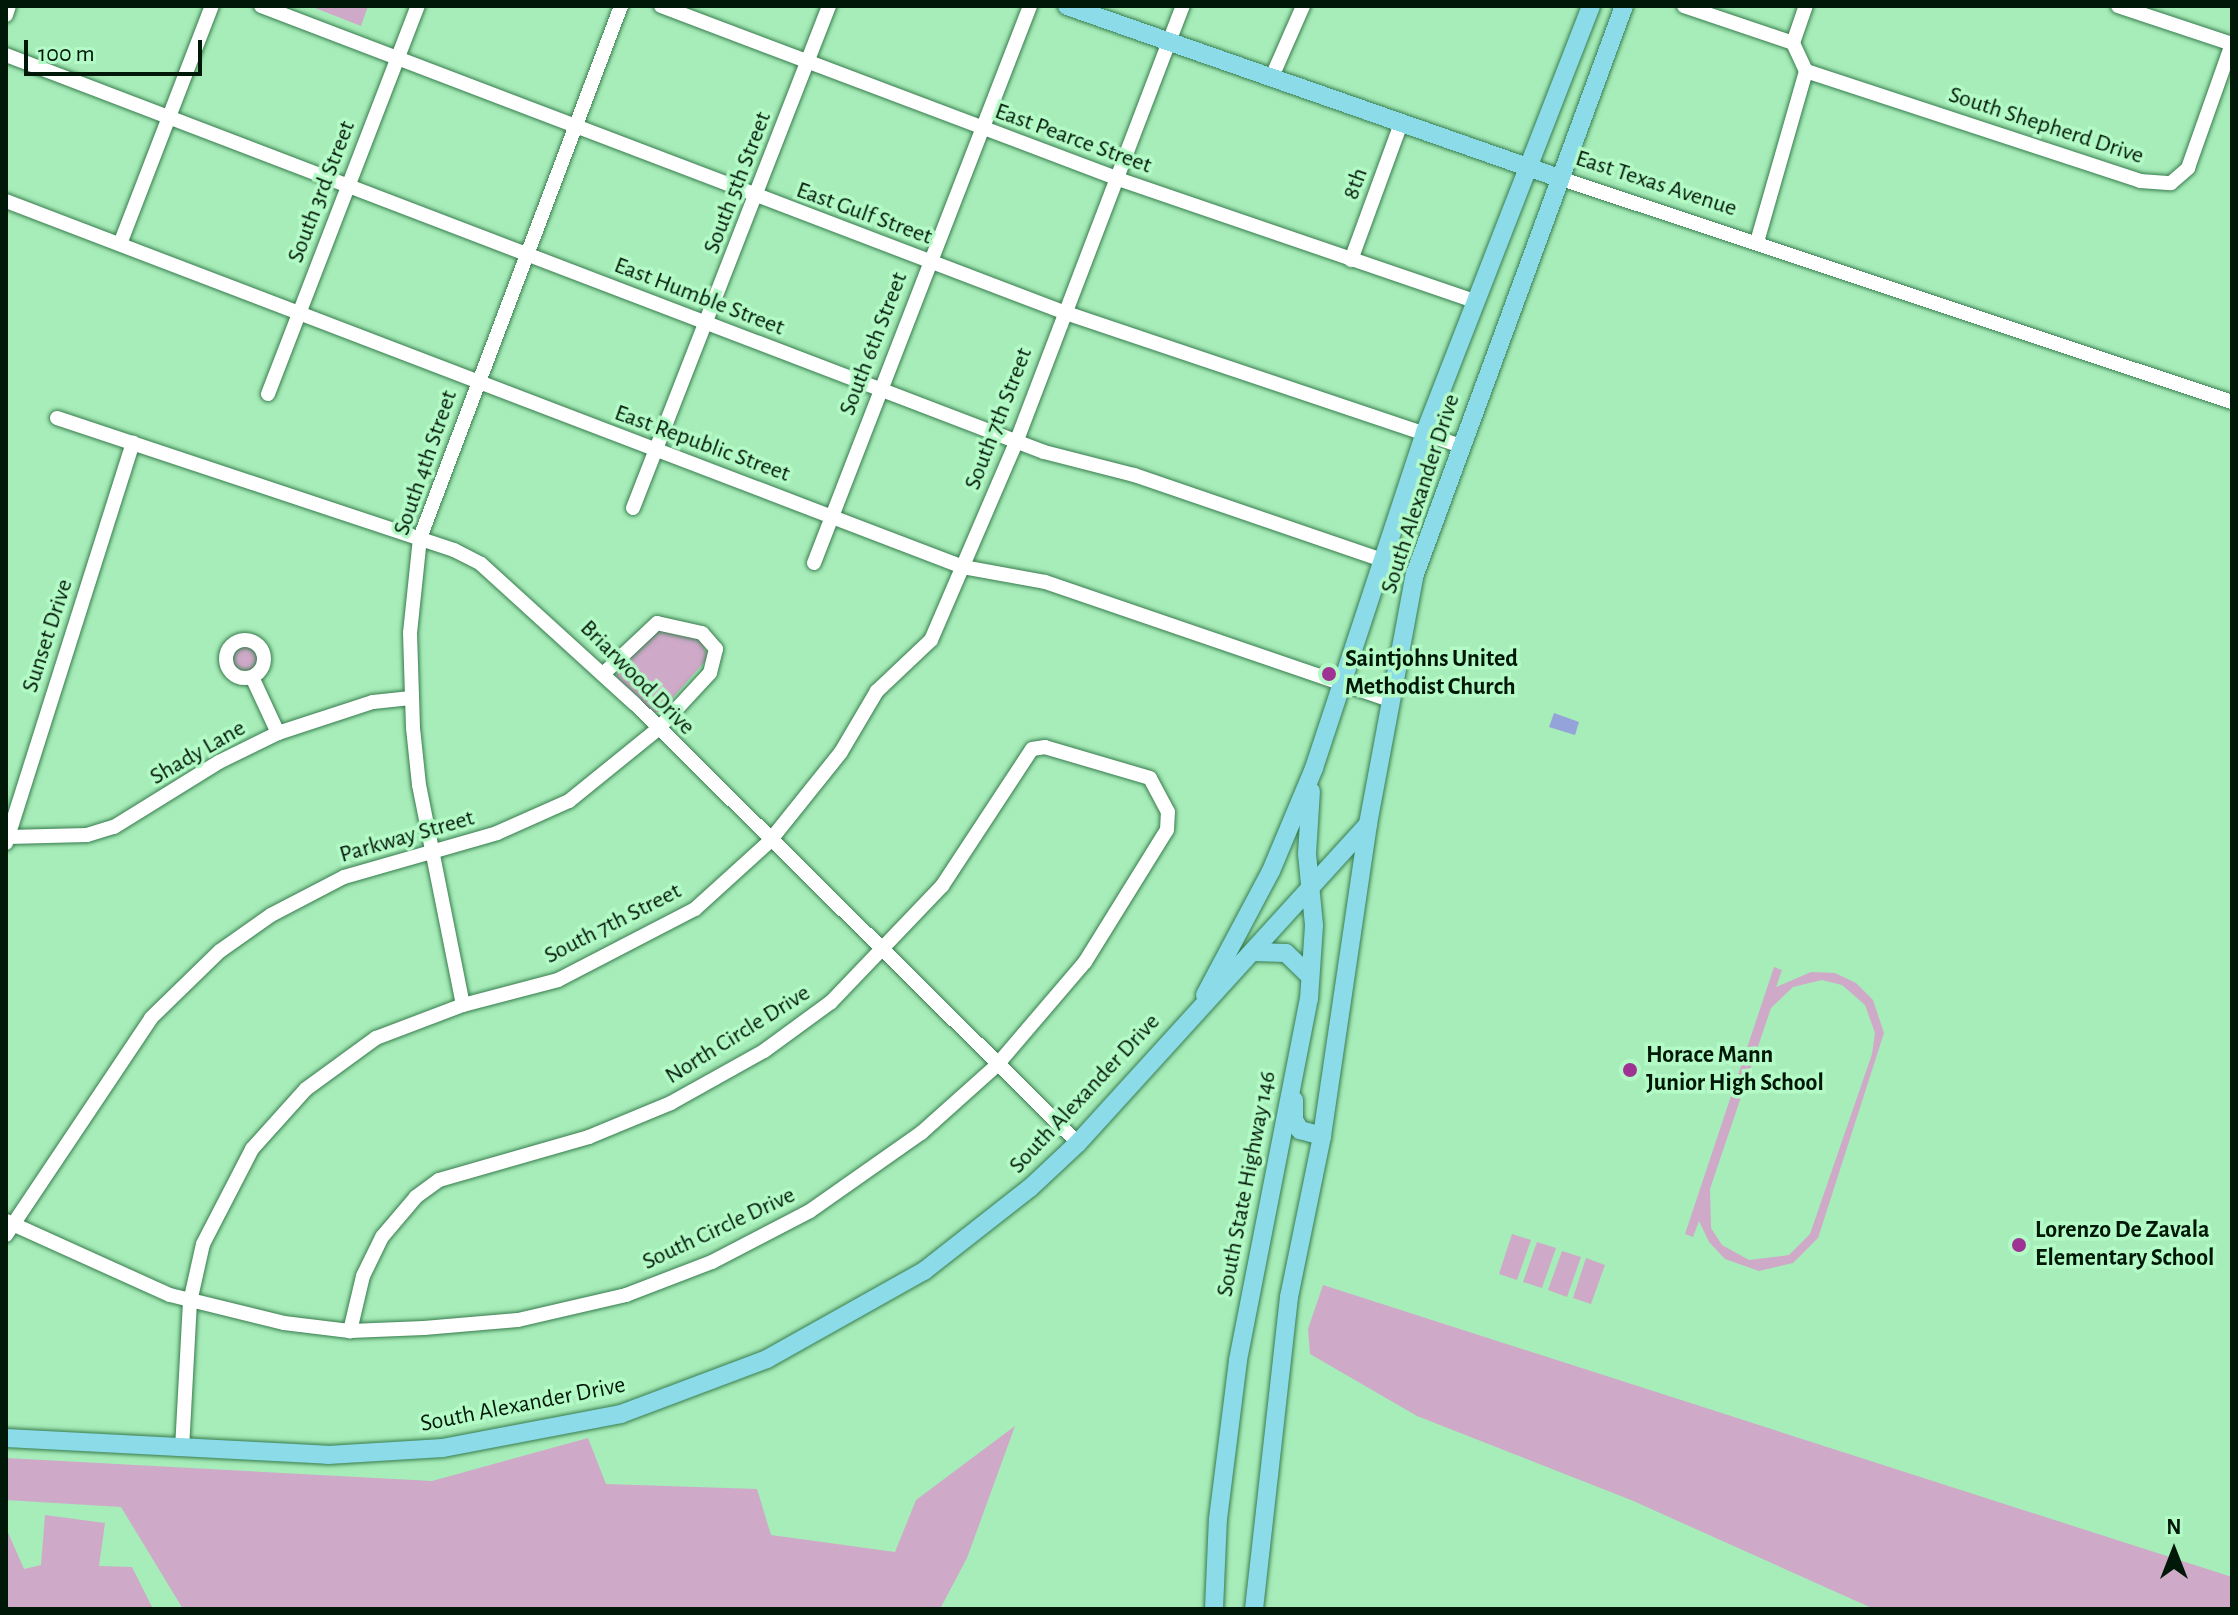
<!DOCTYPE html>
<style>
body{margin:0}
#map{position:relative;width:2238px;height:1615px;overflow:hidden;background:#a7edb9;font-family:"Alegreya Sans",sans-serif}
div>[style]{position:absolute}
.green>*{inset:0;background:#cfa9c8}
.round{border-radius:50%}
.water>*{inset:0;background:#94a3d9}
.roads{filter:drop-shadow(0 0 2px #387c4e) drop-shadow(0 0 2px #387c4e)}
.minor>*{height:14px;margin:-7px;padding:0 7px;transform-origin:7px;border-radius:7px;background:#fff}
.minor>.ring{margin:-7px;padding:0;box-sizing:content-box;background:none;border:14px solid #fff;border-radius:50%}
.major>*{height:18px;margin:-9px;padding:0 9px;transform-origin:9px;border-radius:9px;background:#8bdbe9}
.dots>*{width:22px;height:22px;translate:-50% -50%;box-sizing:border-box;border:4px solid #b3fac6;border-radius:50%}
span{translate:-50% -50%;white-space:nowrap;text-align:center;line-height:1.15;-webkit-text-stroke:7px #b3fac6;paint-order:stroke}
.street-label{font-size:24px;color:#001807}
.poi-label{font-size:24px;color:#001807;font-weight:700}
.left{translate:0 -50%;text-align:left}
.frame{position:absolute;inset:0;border:8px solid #001807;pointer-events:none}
.north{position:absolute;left:2134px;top:1511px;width:80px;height:80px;-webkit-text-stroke:6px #b3fac6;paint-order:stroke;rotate:0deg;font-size:22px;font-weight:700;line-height:32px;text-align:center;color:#001807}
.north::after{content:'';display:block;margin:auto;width:28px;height:36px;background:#001807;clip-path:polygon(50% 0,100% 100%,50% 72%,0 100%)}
.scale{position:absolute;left:24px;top:40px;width:178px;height:36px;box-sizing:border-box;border:4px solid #001807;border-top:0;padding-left:10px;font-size:24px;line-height:28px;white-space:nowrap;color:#001807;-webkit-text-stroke:6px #b3fac6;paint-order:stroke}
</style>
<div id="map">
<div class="green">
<i style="clip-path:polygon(310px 6px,368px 6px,361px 26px)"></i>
<i style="clip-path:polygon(667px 629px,701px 640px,708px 658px,660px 712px,651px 712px,617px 678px,617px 670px,657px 631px)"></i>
<i class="round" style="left:231px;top:645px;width:26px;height:26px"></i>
<i style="clip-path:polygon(evenodd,1774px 967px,1782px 970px,1776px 987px,1811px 972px,1835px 973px,1856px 983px,1873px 1000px,1884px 1033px,1818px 1238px,1793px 1263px,1759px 1271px,1725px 1259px,1709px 1242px,1699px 1221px,1693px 1237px,1685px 1234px,1774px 967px,1822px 980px,1842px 985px,1865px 1005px,1875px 1033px,1872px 1054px,1810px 1234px,1789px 1255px,1749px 1260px,1722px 1245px,1711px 1228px,1710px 1189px,1771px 1008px,1793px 987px,1822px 980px)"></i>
<i style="clip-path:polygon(1512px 1234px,1531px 1240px,1517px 1280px,1499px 1274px)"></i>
<i style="clip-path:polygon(1537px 1242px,1556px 1248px,1542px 1288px,1523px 1282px)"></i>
<i style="clip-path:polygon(1562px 1251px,1581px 1257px,1567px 1297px,1548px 1290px)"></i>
<i style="clip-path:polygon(1586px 1258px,1605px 1265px,1591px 1304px,1573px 1298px)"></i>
<i style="clip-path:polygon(1323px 1285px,2232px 1577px,2232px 1609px,1874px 1609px,1631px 1500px,1417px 1416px,1310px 1354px,1308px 1329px)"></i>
<i style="clip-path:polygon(1015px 1426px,967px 1558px,940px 1609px,183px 1609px,121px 1507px,6px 1500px,6px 1458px,432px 1481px,588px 1438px,606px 1484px,757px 1489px,771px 1535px,895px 1552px,916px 1500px)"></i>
<i style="clip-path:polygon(45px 1515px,105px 1523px,99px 1566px,132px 1567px,153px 1609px,6px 1609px,6px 1528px,24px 1569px,41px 1565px)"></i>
</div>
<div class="water">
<i style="clip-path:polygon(1554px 713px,1579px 722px,1575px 735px,1549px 727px)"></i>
</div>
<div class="roads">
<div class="minor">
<i style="left:261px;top:6px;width:858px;rotate:20.88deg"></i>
<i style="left:1063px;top:312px;width:418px;rotate:18.6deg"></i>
<i style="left:661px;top:6px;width:489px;rotate:20.7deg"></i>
<i style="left:1118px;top:179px;width:377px;rotate:18.9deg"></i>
<i style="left:1684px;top:6px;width:115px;rotate:18.7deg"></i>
<i style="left:2118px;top:6px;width:120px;rotate:18.4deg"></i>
<i style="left:6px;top:15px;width:9px;rotate:-72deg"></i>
<i style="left:6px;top:55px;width:1111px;rotate:20.93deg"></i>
<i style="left:1044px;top:452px;width:93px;rotate:14.3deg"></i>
<i style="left:1134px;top:475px;width:262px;rotate:18.9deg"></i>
<i style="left:1806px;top:71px;width:352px;rotate:18.2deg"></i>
<i style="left:2140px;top:181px;width:31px;rotate:4deg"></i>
<i style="left:2171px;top:183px;width:23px;rotate:-41deg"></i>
<i style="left:2188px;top:168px;width:132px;rotate:-70.5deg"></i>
<i style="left:1271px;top:79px;width:80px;rotate:-66.3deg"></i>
<i style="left:1559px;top:178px;width:709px;rotate:18.41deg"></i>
<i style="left:6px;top:201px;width:1025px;rotate:20.93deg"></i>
<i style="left:963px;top:567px;width:83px;rotate:10.4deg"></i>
<i style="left:1045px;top:582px;width:367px;rotate:18.9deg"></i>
<i style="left:1757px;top:242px;width:178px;rotate:-74deg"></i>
<i style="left:1806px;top:71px;width:31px;rotate:-115deg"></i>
<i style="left:1793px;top:43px;width:39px;rotate:-71deg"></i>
<i style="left:120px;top:244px;width:255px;rotate:-68.9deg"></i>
<i style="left:1351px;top:260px;width:146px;rotate:-69.9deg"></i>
<i style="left:268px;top:394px;width:416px;rotate:-68.9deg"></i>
<i style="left:57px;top:418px;width:418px;rotate:18.4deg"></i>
<i style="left:454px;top:550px;width:30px;rotate:27deg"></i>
<i style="left:481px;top:564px;width:207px;rotate:42.3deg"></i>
<i style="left:634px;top:703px;width:625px;rotate:44.74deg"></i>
<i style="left:633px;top:508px;width:539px;rotate:-68.67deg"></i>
<i style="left:814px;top:563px;width:597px;rotate:-68.8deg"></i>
<i class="ring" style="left:226px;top:640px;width:24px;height:24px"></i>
<i style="left:252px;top:677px;width:62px;rotate:65.1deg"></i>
<i style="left:8px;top:837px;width:79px;rotate:-1.5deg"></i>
<i style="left:87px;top:835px;width:28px;rotate:-17deg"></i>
<i style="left:114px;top:827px;width:123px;rotate:-31.8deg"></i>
<i style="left:219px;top:762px;width:66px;rotate:-26.2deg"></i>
<i style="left:278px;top:733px;width:100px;rotate:-18.1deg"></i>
<i style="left:373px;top:702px;width:38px;rotate:-6deg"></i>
<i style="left:6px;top:843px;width:420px;rotate:-72.4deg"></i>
<i style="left:463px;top:1005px;width:224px;rotate:-101.3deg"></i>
<i style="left:419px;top:785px;width:57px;rotate:-96deg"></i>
<i style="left:413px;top:728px;width:95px;rotate:-91.8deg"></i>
<i style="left:410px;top:633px;width:96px;rotate:-84deg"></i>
<i style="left:420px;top:538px;width:569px;rotate:-69.3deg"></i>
<i style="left:6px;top:1221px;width:180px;rotate:24.3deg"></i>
<i style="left:170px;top:1295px;width:117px;rotate:13.8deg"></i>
<i style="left:284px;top:1323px;width:66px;rotate:6.9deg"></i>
<i style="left:350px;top:1331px;width:74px;rotate:-2.3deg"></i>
<i style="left:424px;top:1328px;width:94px;rotate:-4.9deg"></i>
<i style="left:518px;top:1320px;width:111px;rotate:-13deg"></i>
<i style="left:626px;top:1295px;width:92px;rotate:-21deg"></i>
<i style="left:712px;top:1262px;width:110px;rotate:-27.5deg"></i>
<i style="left:810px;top:1211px;width:136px;rotate:-35.1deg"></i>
<i style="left:921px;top:1133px;width:102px;rotate:-41.8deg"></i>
<i style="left:997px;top:1065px;width:135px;rotate:-49.5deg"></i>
<i style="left:1085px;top:962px;width:155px;rotate:-58.2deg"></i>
<i style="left:1167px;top:830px;width:18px;rotate:-87deg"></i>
<i style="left:1168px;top:812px;width:38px;rotate:-118deg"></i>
<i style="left:1150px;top:778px;width:109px;rotate:-163.6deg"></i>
<i style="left:1045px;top:747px;width:13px;rotate:171deg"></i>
<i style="left:1032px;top:749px;width:164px;rotate:123.3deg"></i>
<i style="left:942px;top:886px;width:161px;rotate:133.7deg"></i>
<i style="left:831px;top:1002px;width:83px;rotate:143.8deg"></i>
<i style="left:764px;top:1051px;width:107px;rotate:150.8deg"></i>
<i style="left:671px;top:1103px;width:89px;rotate:157.5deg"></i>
<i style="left:589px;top:1137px;width:156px;rotate:164deg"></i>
<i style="left:439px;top:1180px;width:29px;rotate:144deg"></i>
<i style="left:416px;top:1197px;width:52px;rotate:130.4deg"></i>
<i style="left:382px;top:1237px;width:43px;rotate:116deg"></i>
<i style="left:363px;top:1276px;width:57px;rotate:103.3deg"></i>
<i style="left:6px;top:1235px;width:261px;rotate:-56.2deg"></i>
<i style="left:151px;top:1018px;width:96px;rotate:-44.2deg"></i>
<i style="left:220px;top:951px;width:62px;rotate:-35.2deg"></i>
<i style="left:271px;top:915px;width:82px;rotate:-27.5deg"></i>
<i style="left:344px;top:877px;width:159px;rotate:-16deg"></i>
<i style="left:497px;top:833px;width:79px;rotate:-24deg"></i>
<i style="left:569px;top:801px;width:114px;rotate:-39deg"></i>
<i style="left:658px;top:729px;width:76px;rotate:-47.1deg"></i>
<i style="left:710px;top:673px;width:25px;rotate:-76deg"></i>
<i style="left:716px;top:649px;width:21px;rotate:-131deg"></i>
<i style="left:702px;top:633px;width:46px;rotate:-167.5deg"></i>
<i style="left:657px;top:623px;width:74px;rotate:136.6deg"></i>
<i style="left:182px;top:1449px;width:147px;rotate:-86.9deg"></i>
<i style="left:190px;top:1302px;width:59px;rotate:-77.4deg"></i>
<i style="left:203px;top:1244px;width:107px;rotate:-62.7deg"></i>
<i style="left:252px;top:1149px;width:81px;rotate:-48deg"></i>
<i style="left:306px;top:1089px;width:87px;rotate:-36.1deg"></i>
<i style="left:376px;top:1038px;width:93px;rotate:-20.8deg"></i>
<i style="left:463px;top:1005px;width:98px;rotate:-14.7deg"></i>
<i style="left:558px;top:980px;width:154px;rotate:-27.4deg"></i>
<i style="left:695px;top:909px;width:100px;rotate:-42.2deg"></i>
<i style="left:769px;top:842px;width:115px;rotate:-51.3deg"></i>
<i style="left:841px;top:752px;width:71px;rotate:-59.5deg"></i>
<i style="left:877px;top:691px;width:74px;rotate:-43.4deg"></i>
<i style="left:931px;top:640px;width:218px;rotate:-66.7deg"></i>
<i style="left:1017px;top:440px;width:465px;rotate:-69.1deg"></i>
</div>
<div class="major">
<i style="left:1067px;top:6px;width:521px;rotate:19.27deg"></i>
<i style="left:1254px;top:952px;width:32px;rotate:2deg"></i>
<i style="left:1286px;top:953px;width:33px;rotate:44deg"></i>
<i style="left:1205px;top:995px;width:140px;rotate:-62deg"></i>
<i style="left:1271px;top:871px;width:112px;rotate:-67.3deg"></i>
<i style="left:1314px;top:768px;width:354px;rotate:-71.7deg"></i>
<i style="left:1425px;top:432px;width:457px;rotate:-68.7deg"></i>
<i style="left:1294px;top:1100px;width:20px;rotate:90deg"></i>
<i style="left:1294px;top:1120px;width:12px;rotate:59deg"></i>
<i style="left:1300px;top:1130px;width:23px;rotate:15deg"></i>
<i style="left:6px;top:1438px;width:322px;rotate:3deg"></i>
<i style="left:328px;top:1455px;width:115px;rotate:-3.5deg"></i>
<i style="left:443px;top:1448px;width:181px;rotate:-10.8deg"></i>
<i style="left:621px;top:1414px;width:156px;rotate:-20.6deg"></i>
<i style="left:767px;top:1359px;width:180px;rotate:-29.3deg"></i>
<i style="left:924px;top:1271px;width:135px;rotate:-38.1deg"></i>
<i style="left:1030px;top:1188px;width:66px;rotate:-43.2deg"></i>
<i style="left:1078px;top:1143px;width:431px;rotate:-47.7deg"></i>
<i style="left:1214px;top:1609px;width:90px;rotate:-87.5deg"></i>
<i style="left:1218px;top:1519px;width:160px;rotate:-82.8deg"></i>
<i style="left:1238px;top:1360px;width:368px;rotate:-78.9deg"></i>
<i style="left:1309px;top:999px;width:74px;rotate:-86.1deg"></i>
<i style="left:1314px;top:925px;width:71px;rotate:-95.6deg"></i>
<i style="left:1307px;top:854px;width:63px;rotate:-86.4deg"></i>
<i style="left:1254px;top:1609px;width:314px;rotate:-83.6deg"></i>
<i style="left:1289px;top:1297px;width:164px;rotate:-78.4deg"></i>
<i style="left:1322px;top:1136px;width:315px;rotate:-81.6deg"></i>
<i style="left:1368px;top:824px;width:254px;rotate:-79.4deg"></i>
<i style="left:1415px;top:574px;width:605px;rotate:-69.8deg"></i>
</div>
</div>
<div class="dots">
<i style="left:1329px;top:674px;background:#9f3394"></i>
<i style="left:1630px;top:1070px;background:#9f3394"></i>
<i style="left:2019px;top:1245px;background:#9f3394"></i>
</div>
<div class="street-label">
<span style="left:2046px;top:126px;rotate:18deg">South Shepherd Drive</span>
<span style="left:1073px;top:139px;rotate:20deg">East Pearce Street</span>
<span style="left:738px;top:183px;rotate:-69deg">South 5th Street</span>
<span style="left:1356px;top:184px;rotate:-70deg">8th</span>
<span style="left:1656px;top:184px;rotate:18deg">East Texas Avenue</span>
<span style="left:322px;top:192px;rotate:-69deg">South 3rd Street</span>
<span style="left:864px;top:214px;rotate:20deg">East Gulf Street</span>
<span style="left:699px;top:297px;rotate:21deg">East Humble Street</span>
<span style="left:874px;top:344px;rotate:-69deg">South 6th Street</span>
<span style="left:999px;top:419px;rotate:-69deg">South 7th Street</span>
<span style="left:702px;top:444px;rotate:20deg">East Republic Street</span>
<span style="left:426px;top:463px;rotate:-71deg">South 4th Street</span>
<span style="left:1421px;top:494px;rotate:-72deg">South Alexander Drive</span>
<span style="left:48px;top:636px;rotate:-72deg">Sunset Drive</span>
<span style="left:637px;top:678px;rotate:45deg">Briarwood Drive</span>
<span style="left:198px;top:753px;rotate:-30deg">Shady Lane</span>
<span style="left:407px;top:837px;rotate:-16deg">Parkway Street</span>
<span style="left:613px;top:924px;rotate:-27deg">South 7th Street</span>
<span style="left:738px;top:1035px;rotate:-32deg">North Circle Drive</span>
<span style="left:1085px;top:1094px;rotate:-47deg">South Alexander Drive</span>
<span style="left:1247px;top:1184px;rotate:-79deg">South State Highway 146</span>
<span style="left:719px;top:1229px;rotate:-25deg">South Circle Drive</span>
<span style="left:523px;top:1405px;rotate:-11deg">South Alexander Drive</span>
</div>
<div class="poi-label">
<span class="left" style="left:1345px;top:674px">Saintjohns United<br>Methodist Church</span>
<span class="left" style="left:1646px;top:1070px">Horace Mann<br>Junior High School</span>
<span class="left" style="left:2035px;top:1245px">Lorenzo De Zavala<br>Elementary School</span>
</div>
<div class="frame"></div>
<div class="north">N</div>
<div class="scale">100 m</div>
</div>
